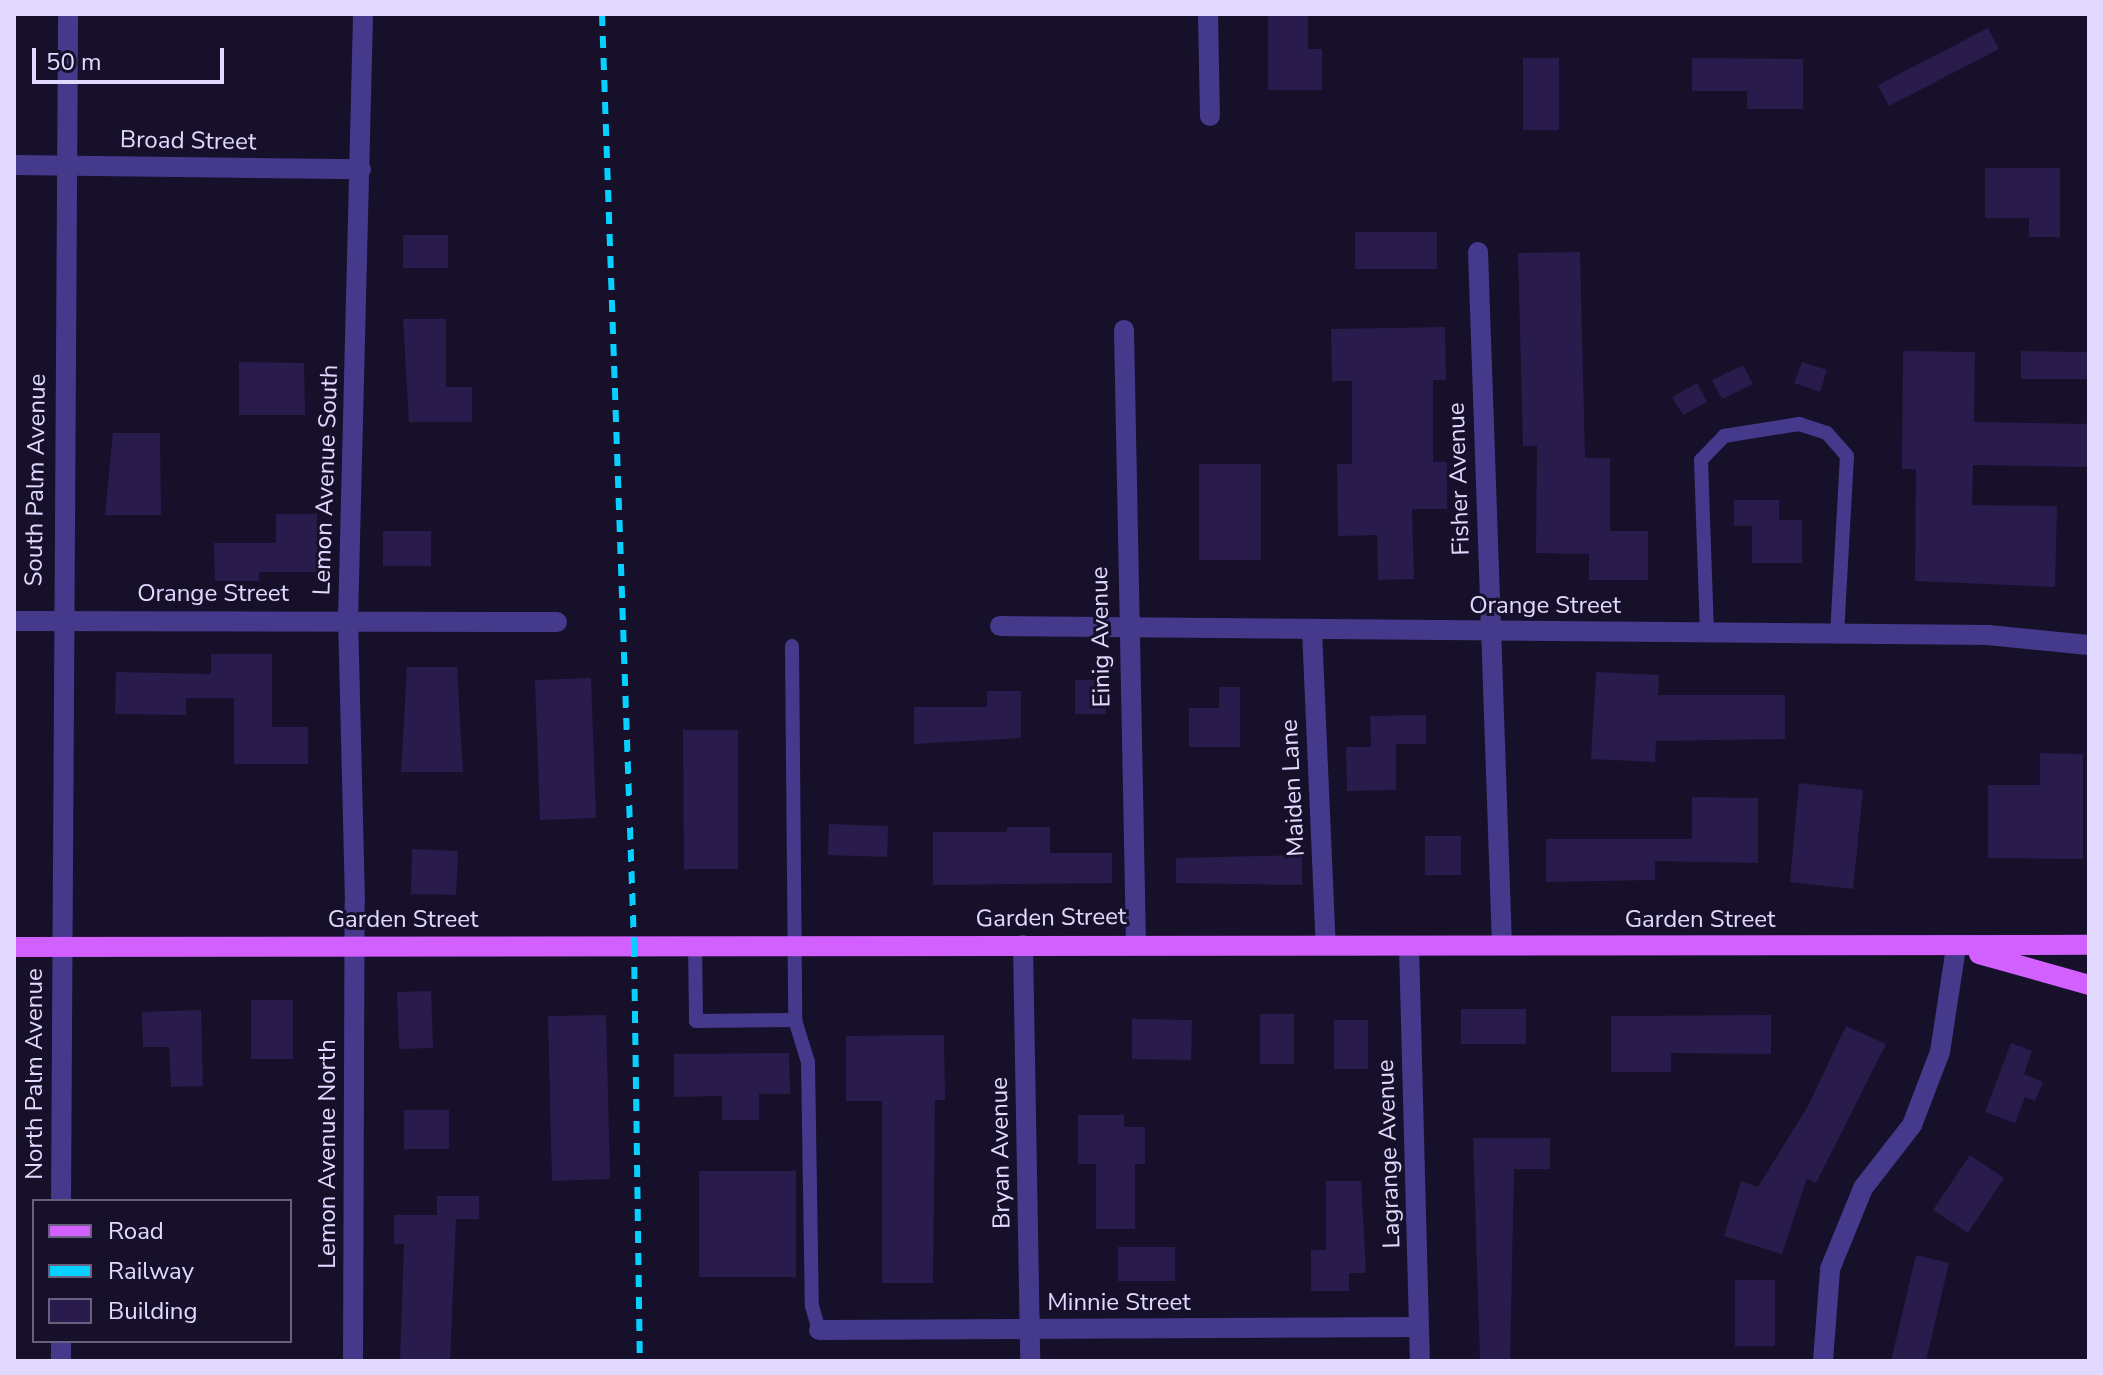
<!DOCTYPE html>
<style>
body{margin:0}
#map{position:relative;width:2103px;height:1375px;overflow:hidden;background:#17102a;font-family:"Nunito Sans",sans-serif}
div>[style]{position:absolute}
.building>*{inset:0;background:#291b4c}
.service>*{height:14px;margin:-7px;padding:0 7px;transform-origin:7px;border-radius:7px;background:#44398b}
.minor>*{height:20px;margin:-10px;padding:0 10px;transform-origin:10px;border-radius:10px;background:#44398b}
.primary>*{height:20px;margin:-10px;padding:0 10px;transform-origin:10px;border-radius:10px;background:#d260ff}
.rail>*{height:6px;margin-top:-3px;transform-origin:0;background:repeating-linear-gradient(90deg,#05d0ff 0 12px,transparent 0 22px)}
span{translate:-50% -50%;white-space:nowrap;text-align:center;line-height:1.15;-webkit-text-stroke:6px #17102a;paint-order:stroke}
.street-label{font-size:24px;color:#e1d9ff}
.frame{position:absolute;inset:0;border:16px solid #e1d9ff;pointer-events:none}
.legend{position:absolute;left:32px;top:1199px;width:260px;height:144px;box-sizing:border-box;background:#17102a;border:2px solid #68607f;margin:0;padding:10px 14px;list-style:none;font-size:24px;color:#e1d9ff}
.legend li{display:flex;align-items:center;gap:16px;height:40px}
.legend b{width:40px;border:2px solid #68607f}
.scale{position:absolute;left:32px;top:48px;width:192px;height:36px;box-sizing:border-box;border:4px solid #e1d9ff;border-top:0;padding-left:10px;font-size:24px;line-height:28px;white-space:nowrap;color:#e1d9ff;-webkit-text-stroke:6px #17102a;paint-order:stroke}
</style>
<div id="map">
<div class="building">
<i style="clip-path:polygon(1268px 14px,1308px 14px,1308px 49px,1322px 49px,1322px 90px,1268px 90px)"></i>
<i style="clip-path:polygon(1988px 28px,1999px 49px,1889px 106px,1878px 85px)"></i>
<i style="clip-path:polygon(1523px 58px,1559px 58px,1559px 130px,1523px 130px)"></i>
<i style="clip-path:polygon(1692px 58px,1803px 59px,1803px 109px,1747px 109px,1747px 91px,1692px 91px)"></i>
<i style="clip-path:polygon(1985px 168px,2060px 168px,2060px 237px,2029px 237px,2029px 218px,1985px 218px)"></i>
<i style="clip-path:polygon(1355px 232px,1437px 232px,1437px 269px,1355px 269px)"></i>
<i style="clip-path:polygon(403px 235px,448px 235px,448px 268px,403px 268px)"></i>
<i style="clip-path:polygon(1580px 252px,1585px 458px,1610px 458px,1610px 531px,1648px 531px,1648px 580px,1589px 580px,1589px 554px,1536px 553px,1537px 446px,1523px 446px,1518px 253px)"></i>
<i style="clip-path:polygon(403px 319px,446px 319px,446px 387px,472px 387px,472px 422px,409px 422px)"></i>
<i style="clip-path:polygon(1445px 327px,1446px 380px,1433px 380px,1433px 462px,1447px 462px,1447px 509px,1412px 509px,1414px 579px,1378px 580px,1377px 535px,1338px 536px,1337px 464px,1352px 464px,1352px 381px,1332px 381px,1331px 329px)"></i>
<i style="clip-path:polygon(1903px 351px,1975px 352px,1974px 422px,2089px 424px,2089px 467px,1973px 465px,1972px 505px,2057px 506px,2055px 587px,1915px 581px,1916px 469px,1902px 469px)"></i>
<i style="clip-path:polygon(2021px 351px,2089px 352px,2089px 379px,2021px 379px)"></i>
<i style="clip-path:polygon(239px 362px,304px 363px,305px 415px,239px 415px)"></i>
<i style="clip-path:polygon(1802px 362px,1827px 370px,1820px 392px,1794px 383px)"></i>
<i style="clip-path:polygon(1743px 365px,1753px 384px,1722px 399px,1712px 380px)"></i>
<i style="clip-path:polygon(1697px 383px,1707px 402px,1683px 415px,1672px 397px)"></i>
<i style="clip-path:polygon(113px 433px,160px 433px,161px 515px,105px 515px)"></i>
<i style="clip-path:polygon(1199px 464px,1261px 464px,1261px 560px,1199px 560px)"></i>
<i style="clip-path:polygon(1734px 500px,1779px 500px,1779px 520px,1802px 520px,1802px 563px,1752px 563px,1752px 526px,1734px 526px)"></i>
<i style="clip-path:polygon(276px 514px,317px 514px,317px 572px,259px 572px,259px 581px,215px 581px,214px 543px,276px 543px)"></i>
<i style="clip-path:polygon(383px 531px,431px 531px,431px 566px,383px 566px)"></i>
<i style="clip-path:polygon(211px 654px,272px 654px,272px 727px,308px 727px,308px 764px,234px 764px,234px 698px,186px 698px,186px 715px,115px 714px,116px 672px,211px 674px)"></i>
<i style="clip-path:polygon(407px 667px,457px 667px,463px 772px,401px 772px)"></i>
<i style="clip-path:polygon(1596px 672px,1659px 675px,1658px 695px,1785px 695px,1785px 739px,1656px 741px,1655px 762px,1591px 759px)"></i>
<i style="clip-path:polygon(591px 678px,596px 818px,540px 820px,535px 680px)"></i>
<i style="clip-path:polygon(1075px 680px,1106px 680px,1106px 714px,1075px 714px)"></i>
<i style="clip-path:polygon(1219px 687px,1240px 687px,1240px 747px,1189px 747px,1189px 708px,1219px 708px)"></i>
<i style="clip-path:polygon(987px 691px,1021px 691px,1021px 738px,914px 744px,914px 707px,987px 707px)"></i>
<i style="clip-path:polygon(1426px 715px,1426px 744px,1396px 744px,1396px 790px,1347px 791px,1346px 747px,1371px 747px,1370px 716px)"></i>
<i style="clip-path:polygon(683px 730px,738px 730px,738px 869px,684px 869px)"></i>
<i style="clip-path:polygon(2040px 753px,2083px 754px,2083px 859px,1988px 858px,1988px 785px,2040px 785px)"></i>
<i style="clip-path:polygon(1799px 783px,1863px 790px,1853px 889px,1790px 882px)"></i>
<i style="clip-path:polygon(1692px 797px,1758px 798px,1758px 863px,1655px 861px,1655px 880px,1546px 882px,1546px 839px,1692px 839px)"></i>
<i style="clip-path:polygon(829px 824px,888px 826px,887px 857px,828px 855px)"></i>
<i style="clip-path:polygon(1007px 827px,1050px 827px,1050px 853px,1112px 853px,1112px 883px,933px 885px,933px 832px,1007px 832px)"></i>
<i style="clip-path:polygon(1425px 836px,1461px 836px,1461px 875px,1425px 875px)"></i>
<i style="clip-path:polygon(412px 849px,458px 851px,456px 895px,411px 894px)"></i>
<i style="clip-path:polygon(1302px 855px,1302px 885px,1176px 883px,1176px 858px)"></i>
<i style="clip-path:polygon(431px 991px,433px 1048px,399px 1049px,397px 992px)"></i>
<i style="clip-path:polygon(251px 1000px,293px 1000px,293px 1059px,251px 1059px)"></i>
<i style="clip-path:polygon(1461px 1009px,1526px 1009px,1526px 1044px,1461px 1044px)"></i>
<i style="clip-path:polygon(201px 1010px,203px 1086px,171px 1087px,169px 1047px,143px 1047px,142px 1012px)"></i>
<i style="clip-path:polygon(1260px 1014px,1294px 1014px,1294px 1064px,1260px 1064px)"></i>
<i style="clip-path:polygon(606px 1015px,610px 1179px,552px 1181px,548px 1016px)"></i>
<i style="clip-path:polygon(1771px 1015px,1771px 1054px,1671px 1053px,1671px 1072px,1611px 1072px,1611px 1016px)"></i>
<i style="clip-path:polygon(1132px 1019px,1192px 1020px,1191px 1060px,1132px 1059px)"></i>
<i style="clip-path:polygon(1334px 1020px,1368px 1020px,1368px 1069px,1334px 1069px)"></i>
<i style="clip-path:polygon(1846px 1026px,1886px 1044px,1816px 1183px,1807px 1178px,1782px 1254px,1724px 1236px,1741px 1181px,1758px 1187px,1808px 1106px)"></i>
<i style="clip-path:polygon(944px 1035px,945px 1100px,935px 1100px,933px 1283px,882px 1283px,882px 1101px,846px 1101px,846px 1036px)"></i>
<i style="clip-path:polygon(2011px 1043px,2032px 1051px,2024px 1074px,2043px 1082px,2035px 1101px,2025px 1097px,2015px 1123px,1985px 1112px)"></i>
<i style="clip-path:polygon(789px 1053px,790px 1094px,759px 1094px,759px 1120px,722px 1120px,722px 1096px,674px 1097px,674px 1054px)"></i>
<i style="clip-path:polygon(404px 1110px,449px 1110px,449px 1149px,404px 1149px)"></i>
<i style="clip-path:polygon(1078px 1115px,1124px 1115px,1124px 1127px,1145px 1127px,1145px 1164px,1135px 1164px,1135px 1229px,1096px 1229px,1096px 1164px,1078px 1164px)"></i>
<i style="clip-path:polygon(1473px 1138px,1550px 1138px,1550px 1169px,1514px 1169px,1510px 1361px,1480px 1361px)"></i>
<i style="clip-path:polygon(1970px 1155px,2004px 1178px,1968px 1233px,1933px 1210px)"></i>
<i style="clip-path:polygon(699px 1171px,796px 1171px,796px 1277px,699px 1277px)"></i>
<i style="clip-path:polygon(1326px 1181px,1361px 1181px,1366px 1273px,1349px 1273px,1349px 1291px,1311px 1291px,1311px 1250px,1326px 1250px)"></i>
<i style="clip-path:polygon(437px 1196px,479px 1196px,479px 1219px,456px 1219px,450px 1361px,400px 1361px,404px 1244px,394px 1244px,394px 1215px,437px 1215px)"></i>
<i style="clip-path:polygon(1118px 1247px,1175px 1247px,1175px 1281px,1118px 1281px)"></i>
<i style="clip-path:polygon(1916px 1255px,1949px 1263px,1926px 1361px,1891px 1361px)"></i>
<i style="clip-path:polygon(1735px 1280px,1775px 1280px,1775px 1346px,1735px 1346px)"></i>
</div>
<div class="service">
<i style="left:1707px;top:633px;width:173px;rotate:-92deg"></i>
<i style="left:1701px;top:460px;width:33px;rotate:-46deg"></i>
<i style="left:1724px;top:436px;width:76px;rotate:-9.1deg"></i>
<i style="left:1799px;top:424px;width:29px;rotate:18deg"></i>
<i style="left:1827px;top:433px;width:30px;rotate:49deg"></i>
<i style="left:1847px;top:456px;width:178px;rotate:93.2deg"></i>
<i style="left:792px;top:646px;width:374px;rotate:89.5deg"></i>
<i style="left:795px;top:1020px;width:44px;rotate:72.8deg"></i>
<i style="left:808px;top:1062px;width:244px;rotate:89.1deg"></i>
<i style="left:812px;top:1306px;width:25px;rotate:74deg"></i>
<i style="left:695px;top:945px;width:76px;rotate:89.2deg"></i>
<i style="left:696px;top:1021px;width:99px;rotate:-0.6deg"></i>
</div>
<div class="minor">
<i style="left:1208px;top:14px;width:102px;rotate:88.9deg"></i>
<i style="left:14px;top:165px;width:347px;rotate:0.7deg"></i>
<i style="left:1478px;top:252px;width:693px;rotate:88.02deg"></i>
<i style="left:1124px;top:330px;width:612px;rotate:88.88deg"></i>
<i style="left:14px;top:621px;width:543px;rotate:0.11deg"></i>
<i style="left:1000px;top:626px;width:988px;rotate:0.52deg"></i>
<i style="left:1988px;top:635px;width:101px;rotate:5.7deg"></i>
<i style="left:1312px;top:630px;width:315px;rotate:87.5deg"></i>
<i style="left:1023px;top:945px;width:416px;rotate:89deg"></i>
<i style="left:1409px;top:946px;width:415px;rotate:88.5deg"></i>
<i style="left:61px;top:1201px;width:1187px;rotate:-89.66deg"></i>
<i style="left:819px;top:1330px;width:600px;rotate:-0.29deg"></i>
<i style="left:61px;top:1341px;width:20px;rotate:90deg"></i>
<i style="left:353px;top:1361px;width:459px;rotate:-89.8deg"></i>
<i style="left:355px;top:902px;width:281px;rotate:-91.4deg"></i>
<i style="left:348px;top:621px;width:607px;rotate:-88.58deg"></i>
<i style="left:1823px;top:1361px;width:92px;rotate:-85.6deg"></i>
<i style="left:1830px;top:1269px;width:87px;rotate:-67.8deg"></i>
<i style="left:1863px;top:1188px;width:80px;rotate:-52.1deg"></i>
<i style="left:1912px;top:1125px;width:78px;rotate:-69deg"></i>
<i style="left:1940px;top:1052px;width:106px;rotate:-81.3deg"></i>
</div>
<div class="primary">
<i style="left:14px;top:947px;width:2075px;rotate:-0.06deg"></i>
<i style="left:1979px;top:954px;width:114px;rotate:15.7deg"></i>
</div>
<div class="rail">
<i style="left:602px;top:14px;width:932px;rotate:88.03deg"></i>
<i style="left:634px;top:945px;width:416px;rotate:89.2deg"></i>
</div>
<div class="street-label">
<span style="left:188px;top:141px;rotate:1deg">Broad Street</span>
<span style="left:1459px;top:479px;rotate:-92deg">Fisher Avenue</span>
<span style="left:36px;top:480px;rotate:-89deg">South Palm Avenue</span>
<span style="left:326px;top:480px;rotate:-88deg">Lemon Avenue South</span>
<span style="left:213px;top:594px">Orange Street</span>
<span style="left:1545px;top:606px">Orange Street</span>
<span style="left:1101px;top:637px;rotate:-91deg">Einig Avenue</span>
<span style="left:1293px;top:788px;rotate:-93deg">Maiden Lane</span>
<span style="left:1051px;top:918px;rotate:-1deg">Garden Street</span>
<span style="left:403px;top:920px">Garden Street</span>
<span style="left:1700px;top:920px">Garden Street</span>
<span style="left:35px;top:1074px;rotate:-90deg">North Palm Avenue</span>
<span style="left:1001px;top:1153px;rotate:-91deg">Bryan Avenue</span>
<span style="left:328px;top:1154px;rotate:-90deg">Lemon Avenue North</span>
<span style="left:1389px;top:1154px;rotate:-92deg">Lagrange Avenue</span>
<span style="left:1119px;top:1303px">Minnie Street</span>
</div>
<div class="frame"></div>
<ul class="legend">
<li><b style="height:10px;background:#d260ff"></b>Road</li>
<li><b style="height:10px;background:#05d0ff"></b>Railway</li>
<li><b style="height:22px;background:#291b4c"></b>Building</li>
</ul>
<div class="scale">50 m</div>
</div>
